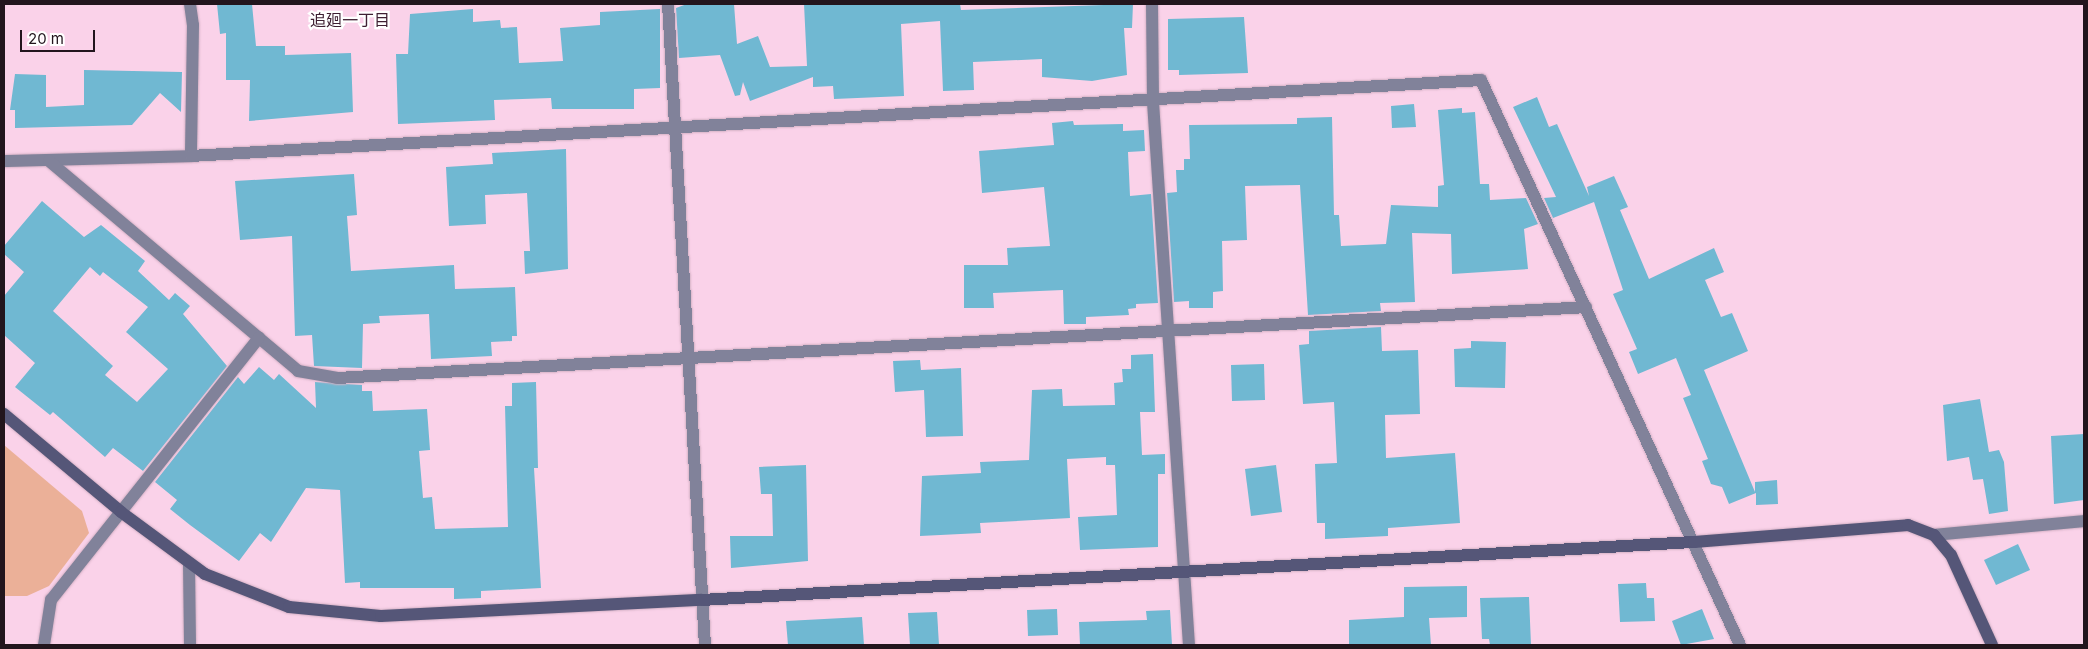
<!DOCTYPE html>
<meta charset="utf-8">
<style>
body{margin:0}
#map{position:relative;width:2088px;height:649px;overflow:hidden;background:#fad2e9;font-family:Inter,"Noto Sans JP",sans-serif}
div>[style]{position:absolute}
.green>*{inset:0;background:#ebb098}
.building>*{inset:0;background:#70b8d2}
.roads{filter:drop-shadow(0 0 1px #d3b0c4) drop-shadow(0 0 1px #d3b0c4)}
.street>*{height:12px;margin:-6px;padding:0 6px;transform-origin:6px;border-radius:6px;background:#81829a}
.secondary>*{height:12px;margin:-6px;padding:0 6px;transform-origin:6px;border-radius:6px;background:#555678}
span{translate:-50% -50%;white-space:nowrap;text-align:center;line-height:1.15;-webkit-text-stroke:4.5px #fff;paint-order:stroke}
.neighbourhood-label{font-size:16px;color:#3f2033}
.frame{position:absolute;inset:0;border:5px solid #22151d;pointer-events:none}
.scale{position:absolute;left:20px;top:30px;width:75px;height:22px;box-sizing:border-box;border:2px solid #22151d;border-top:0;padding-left:6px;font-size:15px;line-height:18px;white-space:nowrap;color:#22151d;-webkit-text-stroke:4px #fff;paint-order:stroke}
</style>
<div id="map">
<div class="green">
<i style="clip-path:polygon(4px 445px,82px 511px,89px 533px,49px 586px,27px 596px,4px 596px)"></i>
</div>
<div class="building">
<i style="clip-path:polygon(217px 4px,252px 4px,256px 46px,285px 46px,285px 55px,351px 53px,353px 112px,249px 121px,250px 80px,226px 80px,226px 33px,220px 34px)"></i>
<i style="clip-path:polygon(687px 4px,734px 4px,737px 44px,758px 36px,770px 67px,807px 66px,804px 4px,960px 4px,961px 10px,1133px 4px,1132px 28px,1124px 28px,1127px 75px,1092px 81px,1042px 77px,1042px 59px,973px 62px,974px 90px,943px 91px,940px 21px,901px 24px,904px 96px,834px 99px,833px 86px,813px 87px,813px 77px,750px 101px,743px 82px,740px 95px,735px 96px,720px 55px,679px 58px,676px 8px)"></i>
<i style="clip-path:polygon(473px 9px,473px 22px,500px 20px,501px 28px,517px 27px,519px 63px,563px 61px,560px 28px,600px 25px,600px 12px,660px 9px,660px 88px,634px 89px,634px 109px,552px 109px,551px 98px,494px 100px,495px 120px,398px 124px,396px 54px,408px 54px,410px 14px)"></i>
<i style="clip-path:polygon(1244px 17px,1248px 73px,1179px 75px,1179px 70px,1168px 70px,1168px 19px)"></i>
<i style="clip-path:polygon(84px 70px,182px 72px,181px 112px,160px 93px,132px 125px,15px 128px,15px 110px,10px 110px,15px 74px,46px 75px,46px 107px,84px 105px)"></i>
<i style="clip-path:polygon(1537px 97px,1549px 127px,1557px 124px,1589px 196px,1587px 187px,1614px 176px,1628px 207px,1620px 210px,1649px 279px,1714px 248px,1724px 272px,1705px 280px,1721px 317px,1732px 313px,1748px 351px,1704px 370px,1755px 492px,1755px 482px,1777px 480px,1778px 504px,1756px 505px,1756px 493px,1729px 504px,1722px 487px,1711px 484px,1702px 461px,1708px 459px,1683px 398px,1691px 395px,1676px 358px,1638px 374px,1629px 352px,1637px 349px,1613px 294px,1623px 290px,1594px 202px,1553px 218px,1544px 198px,1556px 197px,1513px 107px)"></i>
<i style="clip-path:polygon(1414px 104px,1416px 127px,1392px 128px,1391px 106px)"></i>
<i style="clip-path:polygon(1462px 108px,1462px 113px,1475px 112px,1480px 184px,1489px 184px,1490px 200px,1526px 198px,1538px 224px,1524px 229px,1528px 269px,1452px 274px,1451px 234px,1412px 233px,1415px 302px,1380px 303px,1381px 311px,1308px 315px,1300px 185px,1245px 186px,1247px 240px,1222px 241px,1223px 291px,1213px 292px,1213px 308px,1189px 308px,1189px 301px,1174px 302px,1167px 193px,1177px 192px,1176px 170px,1184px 170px,1184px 159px,1190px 159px,1189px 125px,1297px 124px,1297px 118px,1332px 117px,1334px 215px,1339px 215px,1341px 246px,1386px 244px,1391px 205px,1438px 207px,1438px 186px,1444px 185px,1438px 110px)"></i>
<i style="clip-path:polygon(1073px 121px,1074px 125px,1123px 124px,1123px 131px,1144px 130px,1145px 151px,1128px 152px,1130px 196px,1151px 194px,1158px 303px,1136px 304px,1136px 308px,1128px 309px,1129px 315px,1086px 317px,1086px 324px,1064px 324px,1063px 290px,993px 293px,994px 308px,964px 308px,964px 265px,1008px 265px,1007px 248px,1050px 246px,1044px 187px,982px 193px,979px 151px,1054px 145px,1052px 123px)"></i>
<i style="clip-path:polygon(566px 149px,568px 269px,525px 274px,524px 251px,530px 251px,527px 193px,485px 195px,486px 224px,449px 226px,446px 167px,493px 164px,492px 153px)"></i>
<i style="clip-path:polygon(354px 174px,357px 215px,347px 216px,351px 271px,454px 265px,455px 289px,515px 287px,517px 336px,512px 336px,512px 341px,491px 342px,492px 356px,431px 359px,429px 314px,379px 316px,380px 323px,363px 324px,362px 368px,314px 366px,312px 335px,295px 336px,292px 236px,240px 240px,235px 181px)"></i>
<i style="clip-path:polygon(evenodd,42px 201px,84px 237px,101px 225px,145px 261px,138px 271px,169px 300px,175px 293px,190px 306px,183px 314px,227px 366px,143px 471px,113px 448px,105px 457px,53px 412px,50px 415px,15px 387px,35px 363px,4px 335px,4px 296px,24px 272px,4px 254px,4px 246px,42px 201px,90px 267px,100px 276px,103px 272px,148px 307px,126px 332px,168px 369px,137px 402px,105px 375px,113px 366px,53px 311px,90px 267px)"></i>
<i style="clip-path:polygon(1381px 327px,1382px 351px,1418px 350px,1420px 414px,1385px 415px,1386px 458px,1455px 453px,1460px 523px,1388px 528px,1388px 536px,1325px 539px,1325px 523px,1317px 523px,1315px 464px,1337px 463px,1334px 402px,1303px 404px,1299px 345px,1309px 344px,1309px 331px)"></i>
<i style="clip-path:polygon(1471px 341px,1506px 342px,1505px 388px,1455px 387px,1454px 349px,1471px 348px)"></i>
<i style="clip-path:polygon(1153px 354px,1155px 412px,1140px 412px,1142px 455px,1165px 454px,1165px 474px,1158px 474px,1158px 547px,1080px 550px,1078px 517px,1117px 515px,1115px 465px,1106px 465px,1106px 457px,1067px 459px,1070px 518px,980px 523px,981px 533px,920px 536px,922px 476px,981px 473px,980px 462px,1029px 460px,1032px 390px,1062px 389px,1063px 406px,1115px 405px,1114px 383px,1123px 382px,1122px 369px,1131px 369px,1131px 355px)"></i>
<i style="clip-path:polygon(920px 360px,921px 370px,961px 368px,963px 436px,926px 437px,924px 390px,895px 392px,893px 361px)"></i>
<i style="clip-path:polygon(1264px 364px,1265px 400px,1232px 401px,1231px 365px)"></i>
<i style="clip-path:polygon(259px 367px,274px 380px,279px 374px,316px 408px,315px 382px,362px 385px,362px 391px,372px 391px,373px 411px,427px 409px,430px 450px,419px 451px,423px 498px,432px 497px,435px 529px,508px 527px,505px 406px,512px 406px,512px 383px,536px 382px,538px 468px,534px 468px,541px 588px,481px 591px,481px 598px,454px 599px,454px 588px,360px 588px,360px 582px,345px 583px,340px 490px,306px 488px,271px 542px,260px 533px,239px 561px,190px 525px,170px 509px,177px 500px,155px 482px,238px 377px,244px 384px)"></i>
<i style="clip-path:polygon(1980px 399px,1989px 452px,1999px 450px,2004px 462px,2008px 511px,1989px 514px,1983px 479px,1973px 480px,1969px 457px,1947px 461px,1943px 405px)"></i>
<i style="clip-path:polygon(2084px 434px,2084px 500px,2054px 504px,2051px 436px)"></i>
<i style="clip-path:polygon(806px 465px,808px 561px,731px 568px,730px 536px,773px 536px,772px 494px,761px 494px,759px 467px)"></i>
<i style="clip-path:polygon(1276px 465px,1282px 512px,1251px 516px,1245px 469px)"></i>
<i style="clip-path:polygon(2018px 544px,2030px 570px,1996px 585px,1984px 560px)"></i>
<i style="clip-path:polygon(1646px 583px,1647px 598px,1654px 598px,1655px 621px,1620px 622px,1618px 584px)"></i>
<i style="clip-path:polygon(1467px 586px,1467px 617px,1429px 618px,1431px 645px,1349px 645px,1349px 620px,1404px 617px,1404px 587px)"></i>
<i style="clip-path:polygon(1529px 597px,1531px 645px,1490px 645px,1489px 639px,1482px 639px,1480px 598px)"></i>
<i style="clip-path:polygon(1057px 609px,1058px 635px,1028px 636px,1027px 610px)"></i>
<i style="clip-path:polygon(1702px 609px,1714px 639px,1681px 645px,1672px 621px)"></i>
<i style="clip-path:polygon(1170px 610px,1172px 645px,1080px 645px,1079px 622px,1147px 620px,1146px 611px)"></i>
<i style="clip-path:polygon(937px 612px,939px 645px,910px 645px,908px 613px)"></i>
<i style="clip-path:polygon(862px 617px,864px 645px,788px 645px,786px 621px)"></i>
</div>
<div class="roads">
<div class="street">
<i style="left:190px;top:4px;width:21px;rotate:82deg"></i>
<i style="left:193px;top:25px;width:131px;rotate:90.9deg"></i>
<i style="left:668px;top:4px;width:642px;rotate:86.7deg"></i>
<i style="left:1152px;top:4px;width:98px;rotate:89.4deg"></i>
<i style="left:1153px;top:102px;width:544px;rotate:86.21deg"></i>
<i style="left:4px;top:161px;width:187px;rotate:-1.5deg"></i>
<i style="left:191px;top:156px;width:1292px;rotate:-3.37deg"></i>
<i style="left:1481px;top:80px;width:622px;rotate:65.37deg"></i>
<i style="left:49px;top:161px;width:326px;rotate:40.1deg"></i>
<i style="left:298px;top:371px;width:40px;rotate:10deg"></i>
<i style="left:337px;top:378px;width:1251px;rotate:-3.25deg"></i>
<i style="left:1934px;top:535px;width:151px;rotate:-5.3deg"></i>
<i style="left:189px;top:563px;width:82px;rotate:89.3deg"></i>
<i style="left:44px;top:645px;width:46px;rotate:-81.2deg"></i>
<i style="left:51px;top:600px;width:335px;rotate:-51.6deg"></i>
</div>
<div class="secondary">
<i style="left:4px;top:414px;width:153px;rotate:39.9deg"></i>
<i style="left:121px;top:512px;width:104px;rotate:36.4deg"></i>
<i style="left:205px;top:574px;width:90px;rotate:21.4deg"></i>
<i style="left:289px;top:607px;width:92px;rotate:5.6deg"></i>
<i style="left:381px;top:616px;width:321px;rotate:-2.9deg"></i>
<i style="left:702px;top:600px;width:994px;rotate:-3.35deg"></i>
<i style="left:1694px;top:542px;width:215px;rotate:-4.5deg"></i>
<i style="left:1908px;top:525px;width:28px;rotate:21deg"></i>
<i style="left:1934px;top:535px;width:26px;rotate:50deg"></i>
<i style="left:1951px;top:555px;width:99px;rotate:65.5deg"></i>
</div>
</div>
<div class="neighbourhood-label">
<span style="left:350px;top:20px">追廻一丁目</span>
</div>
<div class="frame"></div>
<div class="scale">20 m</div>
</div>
